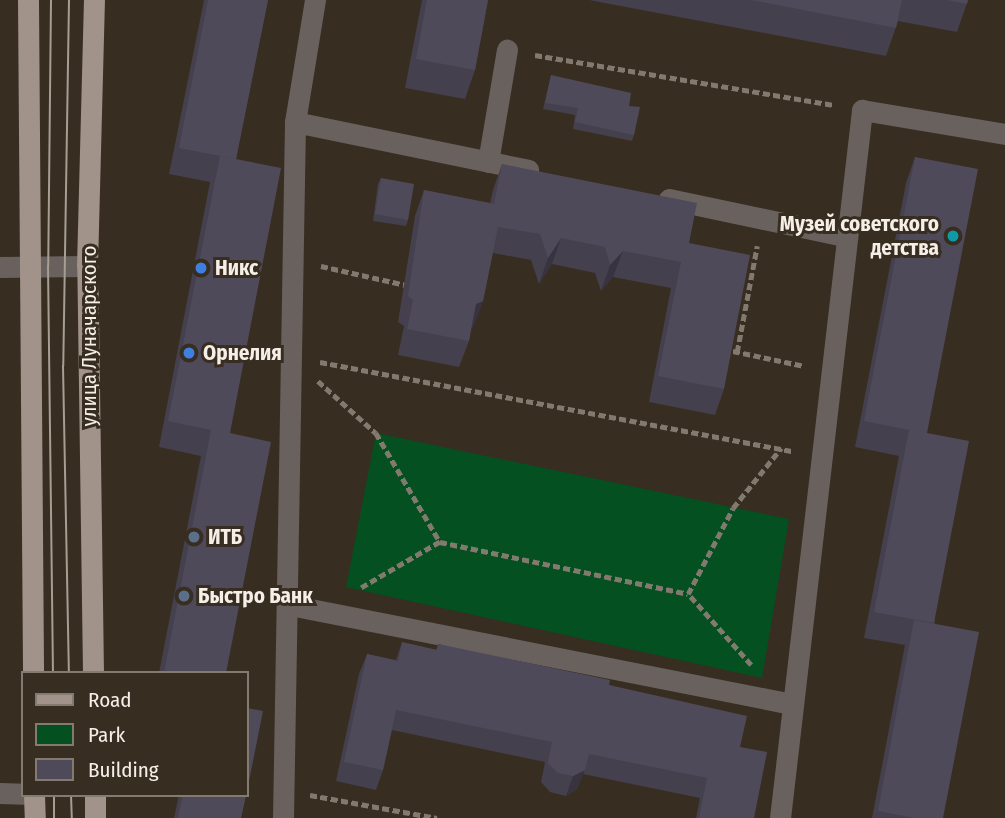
<!DOCTYPE html>
<meta charset="utf-8">
<style>
body{margin:0}
#map{position:relative;width:1005px;height:818px;overflow:hidden;background:#382d21;font-family:"Fira Sans Condensed",sans-serif}
div>[style]{position:absolute}
.green>*{inset:0;background:#055020}
.path>*{height:4.5px;margin-top:-2.25px;transform-origin:0;background:repeating-linear-gradient(90deg,#837a6f 0 7px,transparent 0 10.5px)}
.minor>*{height:21px;margin:-10.5px;padding:0 10.5px;transform-origin:10.5px;border-radius:10.5px;background:#69615d}
.major>*{height:21px;margin:-10.5px;padding:0 10.5px;transform-origin:10.5px;border-radius:10.5px;background:#a1928a}
.tram>*{height:2px;margin:-1px;padding:0 1px;transform-origin:1px;border-radius:1px;background:#a69d93}
.wall>*{inset:0;background:#44404d}
.shaded-wall>*{inset:0;background:#37343f}
.building>*{inset:0;background:#4f4a5a}
.dots>*{width:19px;height:19px;translate:-50% -50%;box-sizing:border-box;border:4px solid #382d21;border-radius:50%}
span{translate:-50% -50%;white-space:nowrap;text-align:center;line-height:1.15;-webkit-text-stroke:6px #382d21;paint-order:stroke}
.poi-label{font-size:21px;color:#f6efe7;font-weight:700}
.right{translate:-100% -50%;text-align:right}
.left{translate:0 -50%;text-align:left}
.street-label{font-size:21px;color:#f6efe7}
.legend{position:absolute;left:21px;top:671px;width:228px;height:126px;box-sizing:border-box;background:#382d21;border:2px solid #847b70;margin:0;padding:9px 12px;list-style:none;font-size:21px;color:#f6efe7}
.legend li{display:flex;align-items:center;gap:14px;height:35px}
.legend b{width:35px;border:2px solid #847b70}
</style>
<div id="map">
<div class="green">
<i style="clip-path:polygon(376px 433px,789px 519px,762px 678px,346px 587px)"></i>
</div>
<div class="path">
<i style="left:535px;top:55px;width:303px;rotate:9.5deg"></i>
<i style="left:321px;top:266px;width:87px;rotate:12.6deg"></i>
<i style="left:733px;top:351px;width:73px;rotate:11.9deg"></i>
<i style="left:737px;top:352px;width:108px;rotate:-79.3deg"></i>
<i style="left:320px;top:362px;width:481px;rotate:10.7deg"></i>
<i style="left:318px;top:381px;width:78px;rotate:41.9deg"></i>
<i style="left:376px;top:433px;width:126px;rotate:59.6deg"></i>
<i style="left:440px;top:542px;width:91px;rotate:149.8deg"></i>
<i style="left:440px;top:542px;width:253px;rotate:11.8deg"></i>
<i style="left:751px;top:665px;width:95px;rotate:-131.6deg"></i>
<i style="left:688px;top:594px;width:97px;rotate:-62.4deg"></i>
<i style="left:733px;top:508px;width:77px;rotate:-51.3deg"></i>
<i style="left:310px;top:795px;width:129px;rotate:10.3deg"></i>
</div>
<div class="minor">
<i style="left:295px;top:122px;width:238px;rotate:11.6deg"></i>
<i style="left:488px;top:162px;width:114px;rotate:-80.4deg"></i>
<i style="left:669px;top:199px;width:180px;rotate:11.9deg"></i>
<i style="left:0;top:267px;width:87px;rotate:-0.7deg"></i>
<i style="left:290px;top:605px;width:512px;rotate:11.16deg"></i>
<i style="left:0;top:793px;width:23px;rotate:2deg"></i>
<i style="left:283px;top:818px;width:696px;rotate:-89.01deg"></i>
<i style="left:295px;top:122px;width:124px;rotate:-80.7deg"></i>
<i style="left:780px;top:818px;width:713px;rotate:-83.39deg"></i>
<i style="left:862px;top:110px;width:145px;rotate:9.5deg"></i>
</div>
<div class="major">
<i style="left:28px;top:0;width:673px;rotate:89.57deg"></i>
<i style="left:93px;top:673px;width:407px;rotate:-90.8deg"></i>
<i style="left:87px;top:266px;width:266px;rotate:-88.5deg"></i>
<i style="left:34px;top:795px;width:23px;rotate:88deg"></i>
<i style="left:95px;top:795px;width:23px;rotate:90deg"></i>
</div>
<div class="tram">
<i style="left:51px;top:0;width:266px;rotate:90.6deg"></i>
<i style="left:48px;top:266px;width:407px;rotate:89.3deg"></i>
<i style="left:69px;top:0;width:366px;rotate:90.9deg"></i>
<i style="left:63px;top:366px;width:307px;rotate:88.9deg"></i>
<i style="left:54px;top:795px;width:23px;rotate:90deg"></i>
<i style="left:71px;top:795px;width:23px;rotate:88deg"></i>
</div>
<div class="wall">
<i style="clip-path:polygon(204px 0,268px 0,236px 159px,230px 433px,226px 673px,159px 673px,201px 456px,159px 447px,210px 182px,169px 174px)"></i>
<i style="clip-path:polygon(422px 0,488px 0,475px 70px,465px 99px,405px 88px)"></i>
<i style="clip-path:polygon(589px 0,968px 0,957px 32px,898px 21px,886px 56px)"></i>
<i style="clip-path:polygon(551px 75px,629px 106px,634px 135px,632px 141px,573px 129px,575px 115px,543px 109px)"></i>
<i style="clip-path:polygon(915px 157px,943px 818px,872px 818px,905px 645px,864px 638px,899px 456px,855px 447px,906px 183px)"></i>
<i style="clip-path:polygon(502px 164px,689px 243px,724px 389px,715px 415px,649px 402px,671px 288px,613px 277px,601px 291px,595px 273px,552px 264px,539px 284px,531px 260px,493px 253px,483px 301px,473px 327px,471px 328px,469px 341px,459px 367px,398px 355px,404px 326px,398px 322px,415px 216px,424px 190px,490px 203px,493px 190px)"></i>
<i style="clip-path:polygon(381px 178px,408px 220px,406px 226px,373px 221px,378px 184px)"></i>
<i style="clip-path:polygon(402px 642px,436px 650px,438px 644px,609px 685px,740px 747px,754px 818px,696px 818px,700px 798px,583px 774px,577px 789px,566px 796px,550px 792px,541px 782px,545px 762px,392px 730px,383px 770px,376px 790px,336px 781px,359px 674px,367px 654px,396px 660px)"></i>
<i style="clip-path:polygon(179px 795px,246px 795px,241px 818px,174px 818px)"></i>
</div>
<div class="shaded-wall">
<i style="clip-path:polygon(561px 238px,552px 264px,539px 284px,548px 258px)"></i>
<i style="clip-path:polygon(623px 251px,613px 277px,601px 291px,610px 265px)"></i>
<i style="clip-path:polygon(483px 301px,473px 327px,466px 330px,476px 304px)"></i>
<i style="clip-path:polygon(585px 770px,577px 789px,566px 796px,573px 776px)"></i>
</div>
<div class="building">
<i style="clip-path:polygon(208px 0,268px 0,236px 159px,179px 148px)"></i>
<i style="clip-path:polygon(427px 0,488px 0,475px 70px,416px 59px)"></i>
<i style="clip-path:polygon(751px 0,902px 0,896px 28px)"></i>
<i style="clip-path:polygon(947px 0,968px 0,967px 4px)"></i>
<i style="clip-path:polygon(551px 75px,631px 93px,629px 106px,640px 107px,634px 135px,575px 122px,578px 108px,545px 103px)"></i>
<i style="clip-path:polygon(220px 156px,281px 168px,230px 433px,271px 442px,226px 673px,164px 673px,211px 430px,168px 421px)"></i>
<i style="clip-path:polygon(915px 157px,978px 169px,927px 433px,969px 441px,934px 623px,874px 612px,909px 430px,864px 421px)"></i>
<i style="clip-path:polygon(502px 164px,697px 203px,689px 243px,750px 255px,724px 389px,658px 376px,681px 262px,623px 251px,610px 265px,605px 247px,561px 238px,548px 258px,540px 234px,498px 227px,483px 301px,476px 304px,469px 341px,407px 329px,413px 300px,408px 296px,424px 190px,494px 204px)"></i>
<i style="clip-path:polygon(381px 178px,414px 184px,408px 220px,375px 214px)"></i>
<i style="clip-path:polygon(914px 620px,979px 632px,943px 818px,915px 818px,878px 811px)"></i>
<i style="clip-path:polygon(402px 642px,437px 650px,438px 644px,610px 680px,609px 685px,747px 716px,740px 747px,767px 752px,754px 818px,699px 818px,707px 778px,589px 754px,585px 770px,573px 776px,558px 773px,548px 763px,552px 742px,396px 710px,383px 770px,344px 762px,367px 654px,398px 661px)"></i>
<i style="clip-path:polygon(247px 708px,263px 711px,247px 791px)"></i>
<i style="clip-path:polygon(183px 795px,246px 795px,241px 818px,178px 818px)"></i>
</div>
<div class="dots">
<i style="left:953px;top:236px;background:#0f9aa8"></i>
<i style="left:201px;top:268px;background:#3f7fe0"></i>
<i style="left:189px;top:353px;background:#3f7fe0"></i>
<i style="left:194px;top:537px;background:#5c6f8a"></i>
<i style="left:184px;top:596px;background:#5c6f8a"></i>
</div>
<div class="poi-label">
<span class="right" style="left:939px;top:236px">Музей советского<br>детства</span>
<span class="left" style="left:215px;top:268px">Никс</span>
<span class="left" style="left:203px;top:353px">Орнелия</span>
<span class="left" style="left:208px;top:537px">ИТБ</span>
<span class="left" style="left:198px;top:596px">Быстро Банк</span>
</div>
<div class="street-label">
<span style="left:89px;top:336px;rotate:-90deg">улица Луначарского</span>
</div>
<ul class="legend">
<li><b style="height:9px;background:#a1928a"></b>Road</li>
<li><b style="height:19px;background:#055020"></b>Park</li>
<li><b style="height:19px;background:#4f4a5a"></b>Building</li>
</ul>
</div>
